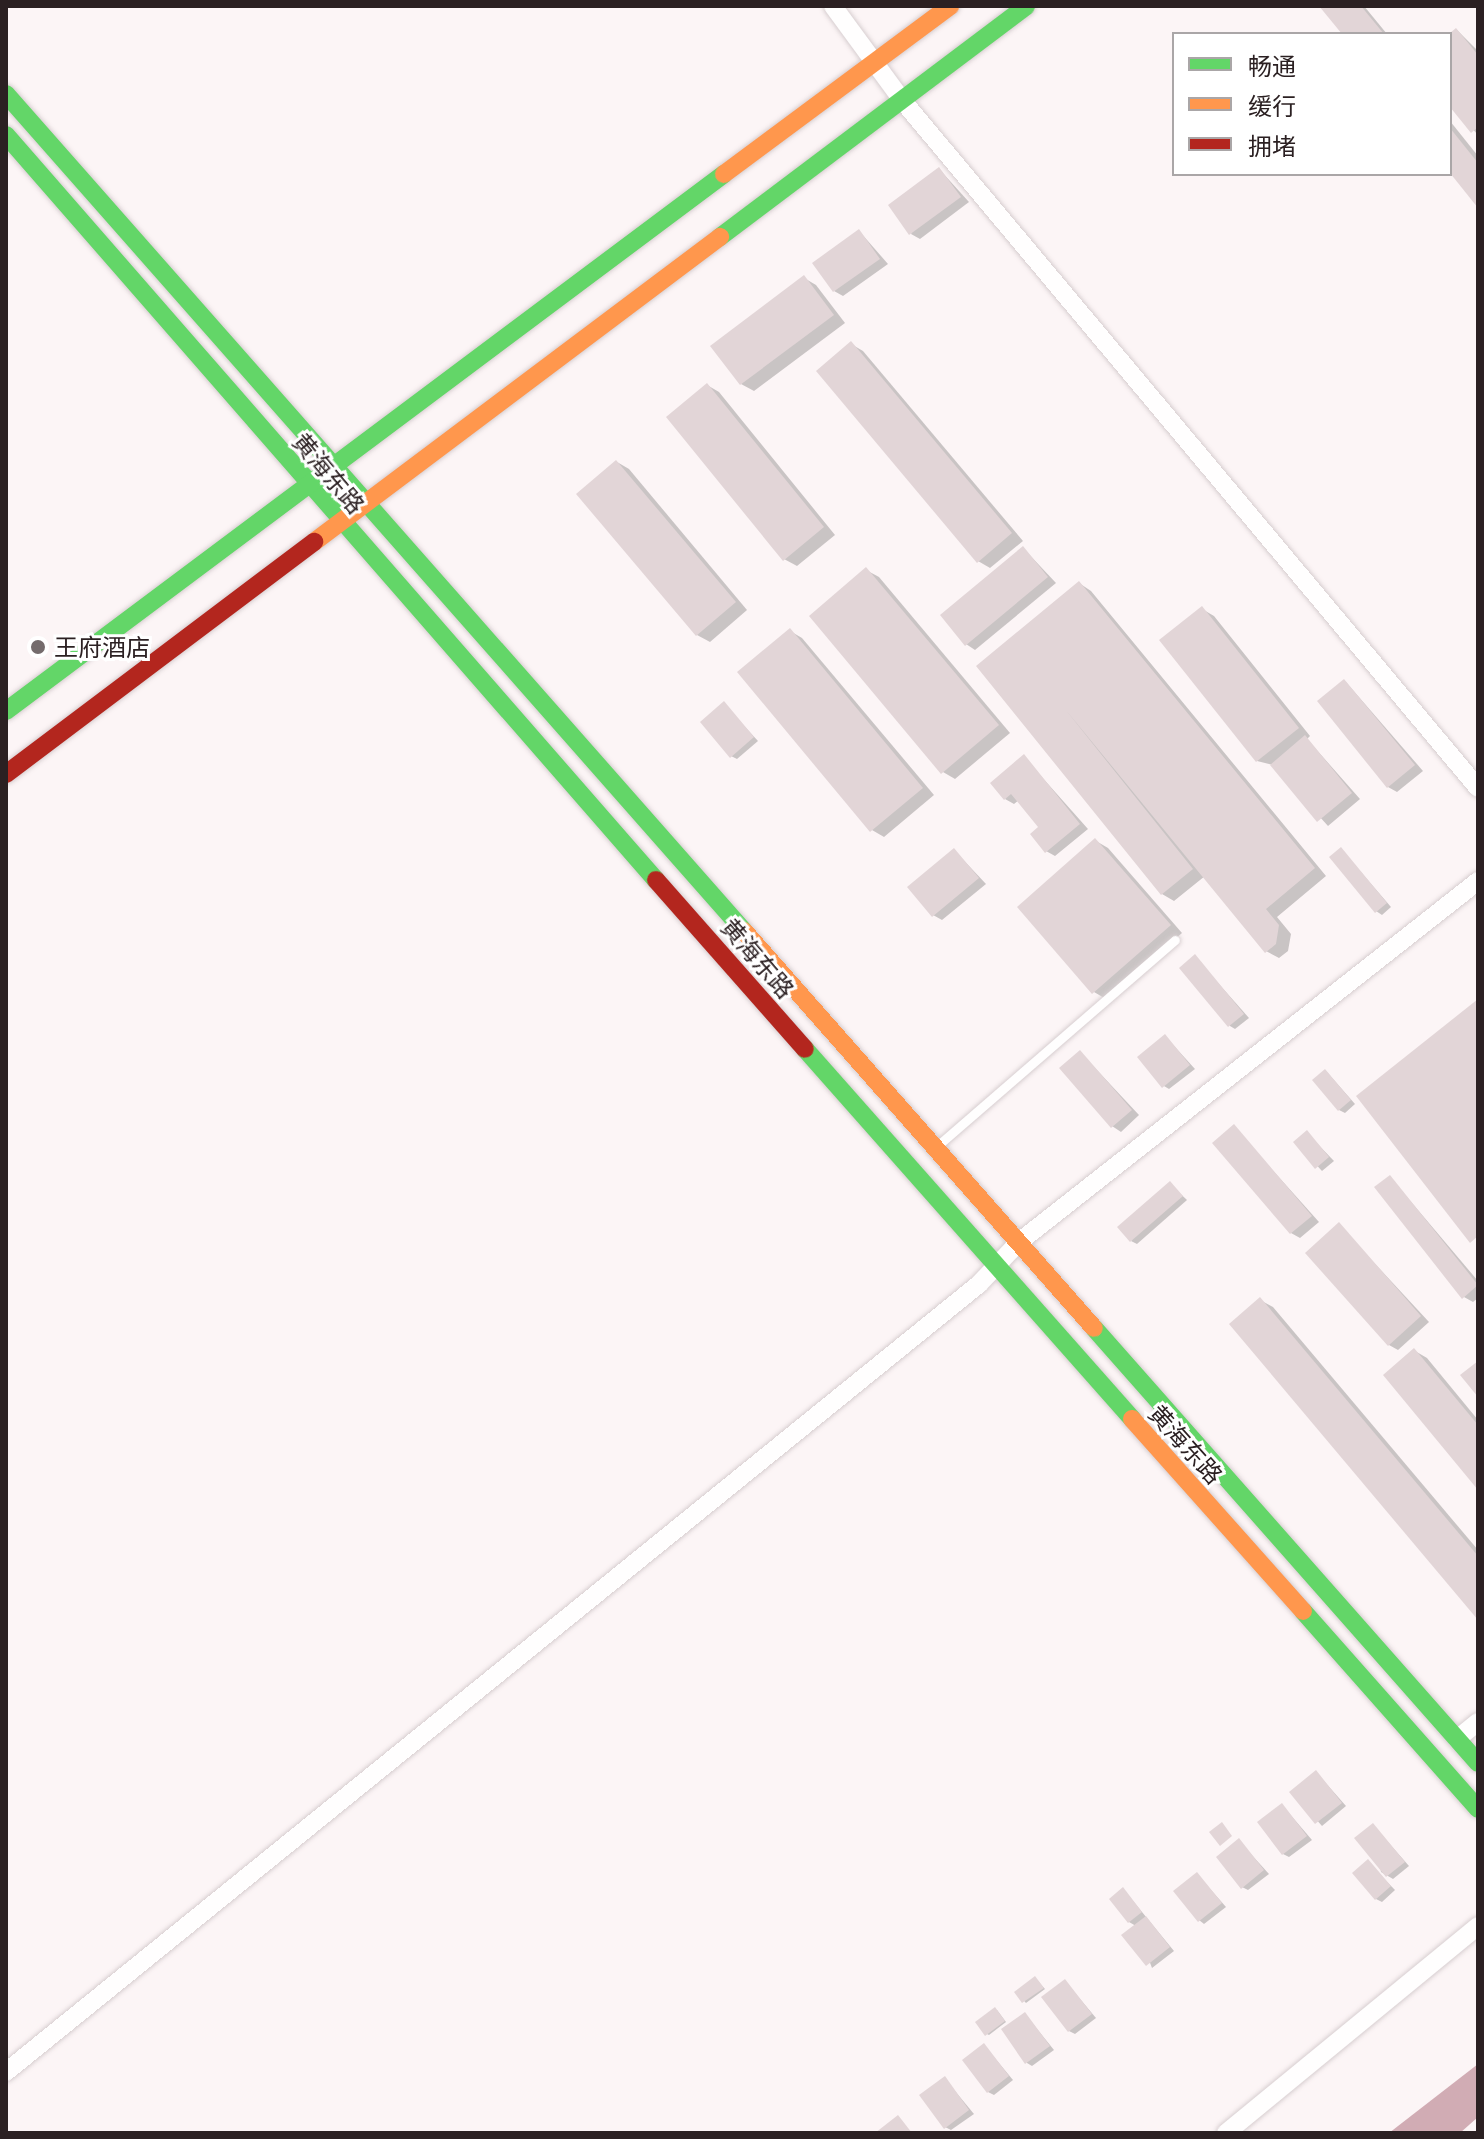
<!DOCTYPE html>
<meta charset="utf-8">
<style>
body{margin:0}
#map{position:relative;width:1484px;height:2139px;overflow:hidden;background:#fcf5f6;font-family:"Playfair Display","Noto Sans SC",serif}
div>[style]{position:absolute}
.water>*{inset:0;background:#d1acb4}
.shadow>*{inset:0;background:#0003}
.building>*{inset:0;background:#e2d5d7}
.roads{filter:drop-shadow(0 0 2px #d7ced0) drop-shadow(0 0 2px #d7ced0)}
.lane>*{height:9px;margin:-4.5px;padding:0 4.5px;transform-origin:4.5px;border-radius:4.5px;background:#fffefe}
.street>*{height:18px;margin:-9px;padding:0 9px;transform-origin:9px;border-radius:9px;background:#fffefe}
.fast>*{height:18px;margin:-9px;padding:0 9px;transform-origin:9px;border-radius:9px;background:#63d668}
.slow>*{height:18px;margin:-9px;padding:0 9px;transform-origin:9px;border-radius:9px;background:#ff974d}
.jam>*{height:18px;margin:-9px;padding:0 9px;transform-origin:9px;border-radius:9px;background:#b3261e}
.dots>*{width:22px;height:22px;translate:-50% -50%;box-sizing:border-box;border:4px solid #fff;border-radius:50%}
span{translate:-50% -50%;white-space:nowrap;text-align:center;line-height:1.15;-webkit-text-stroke:6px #fff;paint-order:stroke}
.street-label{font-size:24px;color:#2b2022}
.poi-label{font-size:24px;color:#2b2022}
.left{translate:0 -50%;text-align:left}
.frame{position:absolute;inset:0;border:8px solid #2b2022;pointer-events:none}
.legend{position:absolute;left:1172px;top:32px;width:280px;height:144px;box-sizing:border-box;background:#fff;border:2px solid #aaa6a7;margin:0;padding:10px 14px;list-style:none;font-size:24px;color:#2b2022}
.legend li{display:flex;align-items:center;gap:16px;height:40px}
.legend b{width:40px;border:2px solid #aaa6a7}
</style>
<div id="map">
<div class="water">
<i style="clip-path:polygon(1478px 2064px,1478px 2117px,1460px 2133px,1389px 2133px)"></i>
</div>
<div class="shadow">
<i style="clip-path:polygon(1322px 6px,1364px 6px,1387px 34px,1345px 34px)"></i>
<i style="clip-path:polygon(1457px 30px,1478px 51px,1478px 135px,1450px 104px,1450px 35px)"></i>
<i style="clip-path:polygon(1450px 121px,1478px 156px,1478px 205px,1450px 170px)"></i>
<i style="clip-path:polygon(940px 170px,969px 202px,920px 239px,911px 234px)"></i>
<i style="clip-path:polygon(860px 232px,888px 264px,843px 296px,834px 291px)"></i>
<i style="clip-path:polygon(804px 278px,816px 285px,845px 323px,754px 391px,741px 384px)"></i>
<i style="clip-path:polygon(851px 344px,863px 351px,1023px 541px,990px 568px,978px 561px)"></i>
<i style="clip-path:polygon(707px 385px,719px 392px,835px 535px,797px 566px,784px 559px)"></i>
<i style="clip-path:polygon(617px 462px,629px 469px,747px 610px,710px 642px,697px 635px)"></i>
<i style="clip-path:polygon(1024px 549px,1056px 583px,975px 650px,966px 644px)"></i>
<i style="clip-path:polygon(866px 570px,879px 577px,1010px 733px,955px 779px,943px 772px)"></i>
<i style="clip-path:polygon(1079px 583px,1091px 591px,1326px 876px,1277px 917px,1291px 934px,1288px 951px,1279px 958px,1266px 951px,1205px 876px,1174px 901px,1162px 894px,978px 666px)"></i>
<i style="clip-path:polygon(1202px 609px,1214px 616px,1310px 736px,1307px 739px,1360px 799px,1328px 826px,1273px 765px,1257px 761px,1162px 641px)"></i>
<i style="clip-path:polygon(790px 631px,802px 638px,934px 795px,884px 837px,872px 830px)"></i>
<i style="clip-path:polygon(1345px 681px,1423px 771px,1397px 792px,1388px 787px)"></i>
<i style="clip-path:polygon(724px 704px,758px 741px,737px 759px,731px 756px)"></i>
<i style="clip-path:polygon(1024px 757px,1088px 829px,1055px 856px,1046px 851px,1041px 827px,1019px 800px,1014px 804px,1005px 799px)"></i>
<i style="clip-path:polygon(1096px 841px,1108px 848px,1182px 933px,1106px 999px,1094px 992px)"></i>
<i style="clip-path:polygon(1341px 849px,1391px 907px,1382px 915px,1376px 911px)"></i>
<i style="clip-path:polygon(954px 850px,986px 884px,942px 920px,933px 915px)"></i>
<i style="clip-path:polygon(1195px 957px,1249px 1018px,1235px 1029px,1230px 1026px)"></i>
<i style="clip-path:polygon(1165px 1036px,1195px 1069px,1169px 1089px,1164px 1086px)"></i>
<i style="clip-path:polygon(1080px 1052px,1139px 1115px,1121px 1132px,1112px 1126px)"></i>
<i style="clip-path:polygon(1326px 1071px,1355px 1104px,1345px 1113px,1339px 1110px)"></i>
<i style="clip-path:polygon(1234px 1127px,1319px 1222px,1300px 1238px,1291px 1233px)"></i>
<i style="clip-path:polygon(1307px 1133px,1334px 1161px,1322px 1171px,1296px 1143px)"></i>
<i style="clip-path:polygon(1390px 1177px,1478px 1281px,1478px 1298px,1473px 1302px,1464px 1297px)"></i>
<i style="clip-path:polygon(1170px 1184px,1187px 1200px,1137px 1244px,1131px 1241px)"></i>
<i style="clip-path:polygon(1339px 1225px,1429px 1322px,1398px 1350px,1389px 1345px)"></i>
<i style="clip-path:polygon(1260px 1300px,1273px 1307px,1478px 1550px,1478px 1617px)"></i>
<i style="clip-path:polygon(1415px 1351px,1427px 1358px,1478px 1420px,1478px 1487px)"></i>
<i style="clip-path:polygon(1316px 1772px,1346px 1806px,1322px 1826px,1292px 1792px)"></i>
<i style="clip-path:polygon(1282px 1805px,1312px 1840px,1289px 1857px,1283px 1854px)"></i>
<i style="clip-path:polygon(1373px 1825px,1409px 1866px,1393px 1879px,1381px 1872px)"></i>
<i style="clip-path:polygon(1239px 1841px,1269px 1874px,1248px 1890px,1242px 1887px)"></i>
<i style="clip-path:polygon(1368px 1862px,1395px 1890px,1382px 1902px,1376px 1899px)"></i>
<i style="clip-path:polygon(1197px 1874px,1226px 1907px,1204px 1924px,1199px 1920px)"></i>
<i style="clip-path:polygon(1124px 1890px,1174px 1951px,1152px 1968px,1136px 1926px,1129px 1922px)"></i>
<i style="clip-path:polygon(1037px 1980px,1045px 1989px,1026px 2003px,1016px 1992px)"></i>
<i style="clip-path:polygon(1065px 1981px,1096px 2018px,1075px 2034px,1069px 2031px)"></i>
<i style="clip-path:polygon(997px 2010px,1006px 2022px,989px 2035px,987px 2034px)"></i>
<i style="clip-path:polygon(1025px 2014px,1054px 2050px,1032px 2066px,1027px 2063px)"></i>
<i style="clip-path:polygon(984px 2045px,1013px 2080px,994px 2095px,988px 2092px)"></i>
<i style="clip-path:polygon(945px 2079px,974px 2114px,951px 2130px,945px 2127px)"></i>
</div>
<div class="building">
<i style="clip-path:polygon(1319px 6px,1361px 6px,1384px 34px,1342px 34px)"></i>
<i style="clip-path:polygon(1456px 28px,1478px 55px,1478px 127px,1471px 133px,1450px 107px,1450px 33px)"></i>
<i style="clip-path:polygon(1450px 128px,1478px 163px,1478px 208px,1450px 173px)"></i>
<i style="clip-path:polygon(939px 167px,961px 197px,909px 235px,888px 205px)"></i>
<i style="clip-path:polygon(859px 229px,880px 259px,833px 292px,812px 263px)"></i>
<i style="clip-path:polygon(804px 275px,834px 315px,740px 385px,710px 346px)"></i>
<i style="clip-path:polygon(851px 341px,1012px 533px,977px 563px,816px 371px)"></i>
<i style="clip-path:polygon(707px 383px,824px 527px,783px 561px,666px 417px)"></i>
<i style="clip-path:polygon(616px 460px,736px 602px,696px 636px,576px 494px)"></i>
<i style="clip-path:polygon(1023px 546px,1048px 577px,965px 646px,940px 615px)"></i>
<i style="clip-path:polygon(866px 567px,999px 725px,941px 774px,809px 616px)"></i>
<i style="clip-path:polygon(1079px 581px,1315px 868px,1266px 909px,1279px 925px,1276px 944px,1265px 953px,1065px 709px,1193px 869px,1161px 895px,976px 666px)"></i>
<i style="clip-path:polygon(1202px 606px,1299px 728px,1256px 762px,1159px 640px)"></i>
<i style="clip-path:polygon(790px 628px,923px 788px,870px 832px,737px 672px)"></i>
<i style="clip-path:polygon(1344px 679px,1415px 765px,1387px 788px,1317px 701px)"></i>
<i style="clip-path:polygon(724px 701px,754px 737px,730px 758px,700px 722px)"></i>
<i style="clip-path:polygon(1305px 735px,1352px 793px,1317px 822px,1270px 765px)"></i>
<i style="clip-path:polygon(1024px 754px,1080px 824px,1045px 853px,1030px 834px,1038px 827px,1011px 794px,1004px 800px,990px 783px)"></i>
<i style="clip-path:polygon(1095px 838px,1171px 925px,1092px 994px,1017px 907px)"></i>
<i style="clip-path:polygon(1341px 847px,1387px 903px,1375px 913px,1329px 857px)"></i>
<i style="clip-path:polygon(954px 848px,979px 878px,932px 917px,907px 887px)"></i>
<i style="clip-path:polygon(1195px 954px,1244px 1014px,1228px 1027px,1179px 968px)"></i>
<i style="clip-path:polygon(1478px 999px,1478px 1236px,1470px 1243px,1356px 1096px)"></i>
<i style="clip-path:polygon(1165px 1034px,1190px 1065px,1162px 1088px,1137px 1057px)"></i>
<i style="clip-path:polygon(1080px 1050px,1132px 1110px,1111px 1128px,1059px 1068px)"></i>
<i style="clip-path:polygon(1325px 1069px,1351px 1100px,1338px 1111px,1312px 1080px)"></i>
<i style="clip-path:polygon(1234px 1124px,1312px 1216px,1290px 1234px,1212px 1143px)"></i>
<i style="clip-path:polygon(1307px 1130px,1329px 1157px,1315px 1169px,1293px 1142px)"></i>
<i style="clip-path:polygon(1390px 1175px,1478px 1285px,1462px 1299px,1374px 1187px)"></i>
<i style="clip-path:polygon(1170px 1181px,1183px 1196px,1130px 1242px,1117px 1227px)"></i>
<i style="clip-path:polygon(1339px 1222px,1421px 1316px,1388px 1346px,1305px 1253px)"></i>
<i style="clip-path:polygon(1260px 1297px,1478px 1556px,1478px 1620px,1229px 1324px)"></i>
<i style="clip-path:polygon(1414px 1348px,1478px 1425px,1478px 1490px,1383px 1375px)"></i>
<i style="clip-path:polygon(1478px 1361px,1478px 1397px,1460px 1375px)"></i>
<i style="clip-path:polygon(1316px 1770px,1342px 1803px,1315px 1824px,1289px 1792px)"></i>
<i style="clip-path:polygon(1282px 1803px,1307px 1836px,1282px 1855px,1257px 1822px)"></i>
<i style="clip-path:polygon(1222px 1822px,1232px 1836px,1220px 1846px,1209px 1832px)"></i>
<i style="clip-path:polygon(1373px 1823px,1405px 1862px,1386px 1877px,1354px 1838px)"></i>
<i style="clip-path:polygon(1239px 1838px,1264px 1870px,1241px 1889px,1216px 1857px)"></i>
<i style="clip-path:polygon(1368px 1859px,1391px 1886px,1375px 1900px,1352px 1873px)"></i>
<i style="clip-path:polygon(1197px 1872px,1222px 1903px,1198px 1922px,1173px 1891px)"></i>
<i style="clip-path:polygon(1123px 1887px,1142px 1912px,1128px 1923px,1109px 1899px)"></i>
<i style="clip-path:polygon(1146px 1916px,1170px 1947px,1146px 1966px,1121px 1935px)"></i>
<i style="clip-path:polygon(1035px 1976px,1044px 1988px,1022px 2003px,1014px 1992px)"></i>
<i style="clip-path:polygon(1065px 1979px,1092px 2014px,1068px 2032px,1041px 1997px)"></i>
<i style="clip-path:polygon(995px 2007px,1005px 2021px,985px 2036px,975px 2022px)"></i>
<i style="clip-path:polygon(1025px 2012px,1050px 2046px,1025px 2064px,1001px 2029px)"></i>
<i style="clip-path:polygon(984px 2043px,1009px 2076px,987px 2093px,962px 2060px)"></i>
<i style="clip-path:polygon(945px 2076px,969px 2110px,944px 2129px,919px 2095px)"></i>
<i style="clip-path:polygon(898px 2115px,912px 2133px,875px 2133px)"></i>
</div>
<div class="roads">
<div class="lane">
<i style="left:936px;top:1147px;width:316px;rotate:-40.9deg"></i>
</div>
<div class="street">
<i style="left:833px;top:6px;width:117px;rotate:53.7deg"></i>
<i style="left:902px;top:100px;width:897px;rotate:50.06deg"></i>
<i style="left:1457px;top:1739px;width:27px;rotate:-39deg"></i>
<i style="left:6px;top:2072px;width:1252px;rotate:-39deg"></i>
<i style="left:979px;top:1284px;width:58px;rotate:-46.4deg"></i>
<i style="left:1019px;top:1242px;width:584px;rotate:-38.18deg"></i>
<i style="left:1226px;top:2133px;width:326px;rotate:-39.4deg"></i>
</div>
<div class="fast">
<i style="left:6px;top:94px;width:1116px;rotate:48.6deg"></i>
<i style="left:6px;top:135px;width:989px;rotate:48.9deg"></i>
<i style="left:720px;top:237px;width:383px;rotate:-37deg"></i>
<i style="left:6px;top:711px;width:897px;rotate:-36.79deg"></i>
<i style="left:805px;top:1049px;width:494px;rotate:48.5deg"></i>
<i style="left:1094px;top:1328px;width:580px;rotate:48.56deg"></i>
<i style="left:1303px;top:1611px;width:264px;rotate:48.5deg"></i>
</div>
<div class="slow">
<i style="left:724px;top:174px;width:282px;rotate:-36.6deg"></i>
<i style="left:314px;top:542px;width:508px;rotate:-36.92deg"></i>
<i style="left:744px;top:931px;width:529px;rotate:48.6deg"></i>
<i style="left:1132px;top:1419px;width:257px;rotate:48.3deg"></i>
</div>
<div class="jam">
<i style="left:6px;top:774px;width:386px;rotate:-37deg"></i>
<i style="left:656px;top:880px;width:225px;rotate:48.6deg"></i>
</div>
</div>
<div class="dots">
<i style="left:38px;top:647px;background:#746b6c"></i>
</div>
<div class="street-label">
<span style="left:329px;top:473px;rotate:50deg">黄海东路</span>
<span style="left:758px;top:958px;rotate:49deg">黄海东路</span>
<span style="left:1186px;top:1444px;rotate:48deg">黄海东路</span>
</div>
<div class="poi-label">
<span class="left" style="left:54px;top:647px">王府酒店</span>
</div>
<div class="frame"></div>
<ul class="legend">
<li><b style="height:10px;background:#63d668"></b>畅通</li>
<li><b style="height:10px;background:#ff974d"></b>缓行</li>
<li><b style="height:10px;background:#b3261e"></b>拥堵</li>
</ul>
</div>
